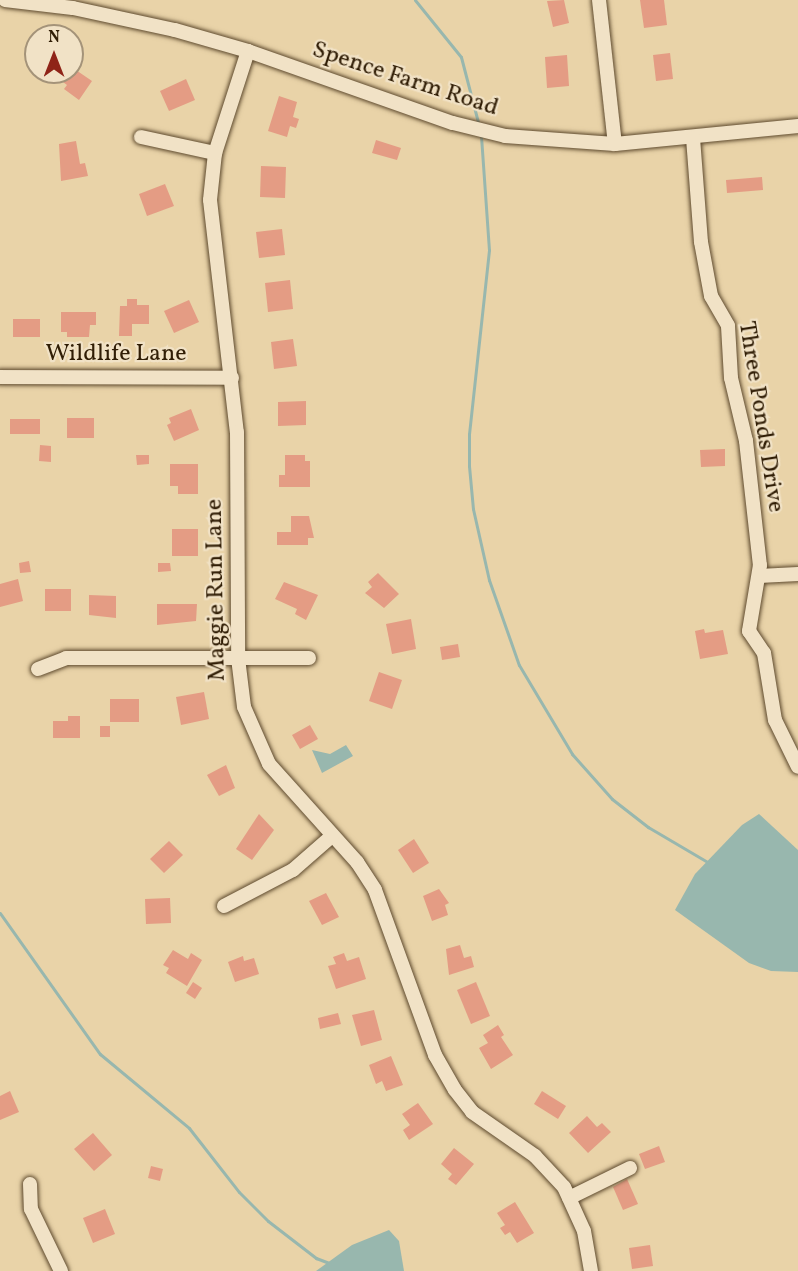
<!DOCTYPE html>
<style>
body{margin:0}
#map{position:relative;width:798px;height:1271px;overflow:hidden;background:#e9d3a8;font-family:Vollkorn,serif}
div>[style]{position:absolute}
.water>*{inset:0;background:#98b7ae}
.stream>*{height:3px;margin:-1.5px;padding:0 1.5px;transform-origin:1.5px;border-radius:1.5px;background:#98b7ae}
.building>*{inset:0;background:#e49c84}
.roads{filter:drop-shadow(0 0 2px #5e4a2e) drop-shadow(0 0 2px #5e4a2e)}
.minor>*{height:14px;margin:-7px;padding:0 7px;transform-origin:7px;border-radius:7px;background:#f1e2c6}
span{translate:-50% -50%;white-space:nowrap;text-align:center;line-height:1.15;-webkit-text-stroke:4.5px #f1e2c6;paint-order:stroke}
.street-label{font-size:24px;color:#301d05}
.north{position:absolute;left:24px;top:24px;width:60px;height:60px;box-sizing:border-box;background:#f1e2c6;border:2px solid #a49379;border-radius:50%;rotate:0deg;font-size:16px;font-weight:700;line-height:24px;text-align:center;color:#301d05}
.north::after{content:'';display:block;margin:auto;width:21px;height:27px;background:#8f2418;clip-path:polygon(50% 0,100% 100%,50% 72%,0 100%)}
</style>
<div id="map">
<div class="water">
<i style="clip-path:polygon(346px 745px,353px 756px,322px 773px,312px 750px,330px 754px)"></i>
<i style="clip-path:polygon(759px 814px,798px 850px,798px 972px,771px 971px,749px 963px,675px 910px,695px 874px,742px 825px)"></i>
<i style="clip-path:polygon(389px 1230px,399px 1241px,404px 1271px,316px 1271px,352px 1245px)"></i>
</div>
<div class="stream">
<i style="left:415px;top:0;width:73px;rotate:51.1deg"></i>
<i style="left:461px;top:57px;width:71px;rotate:75.4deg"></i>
<i style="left:481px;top:136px;width:114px;rotate:86deg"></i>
<i style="left:489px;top:250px;width:185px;rotate:96.2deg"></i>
<i style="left:469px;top:434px;width:32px;rotate:90deg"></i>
<i style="left:469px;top:466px;width:43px;rotate:84.7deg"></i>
<i style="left:473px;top:509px;width:73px;rotate:77.3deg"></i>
<i style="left:489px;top:580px;width:90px;rotate:70.6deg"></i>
<i style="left:519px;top:665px;width:104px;rotate:59.2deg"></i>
<i style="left:572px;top:754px;width:60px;rotate:48.4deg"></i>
<i style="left:612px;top:799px;width:46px;rotate:37.9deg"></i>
<i style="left:648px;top:827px;width:71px;rotate:30.5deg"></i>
<i style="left:0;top:913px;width:173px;rotate:54.7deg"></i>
<i style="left:100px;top:1054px;width:116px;rotate:39.7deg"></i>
<i style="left:189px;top:1128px;width:81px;rotate:52deg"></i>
<i style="left:239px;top:1192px;width:41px;rotate:45deg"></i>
<i style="left:268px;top:1221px;width:61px;rotate:37.6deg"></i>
<i style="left:316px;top:1258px;width:14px;rotate:21deg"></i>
</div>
<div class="building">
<i style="clip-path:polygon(564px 0,569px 23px,553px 27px,547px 1px)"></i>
<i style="clip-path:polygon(640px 0,664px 0,667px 25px,644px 28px)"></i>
<i style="clip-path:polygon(670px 53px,673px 79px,656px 81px,653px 55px)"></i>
<i style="clip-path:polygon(567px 55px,569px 86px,547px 88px,545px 57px)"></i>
<i style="clip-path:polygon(73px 68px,92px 81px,79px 100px,64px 89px,67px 85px,63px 82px)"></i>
<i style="clip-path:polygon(186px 79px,195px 100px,169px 111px,160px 91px)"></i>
<i style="clip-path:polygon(279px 96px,297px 102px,293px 117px,299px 119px,296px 128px,290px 126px,287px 137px,268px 131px)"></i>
<i style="clip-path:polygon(376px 140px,401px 148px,397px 160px,372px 153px)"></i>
<i style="clip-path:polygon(76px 141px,80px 164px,85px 163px,88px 176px,61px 181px,59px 144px)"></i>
<i style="clip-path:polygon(261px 166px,286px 167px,285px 198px,260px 197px)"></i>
<i style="clip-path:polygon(762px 177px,763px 190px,727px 193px,726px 180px)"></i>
<i style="clip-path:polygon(165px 184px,174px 206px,147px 216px,139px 194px)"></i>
<i style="clip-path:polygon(282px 229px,285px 255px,259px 258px,256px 232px)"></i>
<i style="clip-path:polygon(290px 280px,293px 309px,268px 312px,265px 283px)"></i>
<i style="clip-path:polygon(127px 299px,137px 299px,137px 305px,149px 305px,149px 324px,132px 324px,132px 336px,119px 336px,120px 306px,127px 306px)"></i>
<i style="clip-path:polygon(189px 300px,199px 322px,174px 333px,164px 311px)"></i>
<i style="clip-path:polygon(61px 312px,96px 312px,96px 325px,90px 325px,89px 337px,67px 337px,67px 332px,61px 332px)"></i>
<i style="clip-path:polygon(13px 319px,40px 319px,40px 337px,13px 337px)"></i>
<i style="clip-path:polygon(293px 339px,297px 366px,274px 369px,271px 342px)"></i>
<i style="clip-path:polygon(306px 401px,306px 425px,278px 426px,278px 402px)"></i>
<i style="clip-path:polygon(191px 409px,199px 430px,174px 441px,167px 425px,171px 423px,169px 418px)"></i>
<i style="clip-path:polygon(67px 418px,94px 418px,94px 438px,67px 438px)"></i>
<i style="clip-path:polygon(10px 419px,40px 419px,40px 434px,10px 434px)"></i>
<i style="clip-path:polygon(40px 445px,51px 446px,51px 462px,39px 461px)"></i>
<i style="clip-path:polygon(725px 449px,725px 466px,701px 467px,700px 450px)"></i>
<i style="clip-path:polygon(136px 455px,149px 455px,149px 464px,137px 465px)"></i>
<i style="clip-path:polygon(285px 455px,305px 455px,305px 461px,310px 461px,310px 487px,279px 487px,279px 475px,285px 475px)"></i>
<i style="clip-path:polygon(170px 464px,198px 464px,198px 494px,178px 494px,178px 486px,170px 486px)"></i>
<i style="clip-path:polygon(291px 516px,309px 516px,314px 538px,308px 538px,308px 545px,277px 545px,277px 532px,291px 532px)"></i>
<i style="clip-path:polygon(172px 529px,198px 529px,198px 556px,172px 556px)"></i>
<i style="clip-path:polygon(29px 561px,31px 572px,20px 573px,19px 563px)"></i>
<i style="clip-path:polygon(158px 563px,170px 563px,171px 571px,158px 572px)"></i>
<i style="clip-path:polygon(378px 573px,399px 594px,384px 608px,365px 593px,372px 587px,368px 582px)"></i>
<i style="clip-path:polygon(18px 579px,23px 601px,0 607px,0 584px)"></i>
<i style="clip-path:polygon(284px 582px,318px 595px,306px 620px,295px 614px,297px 609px,275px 599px)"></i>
<i style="clip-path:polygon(45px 589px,71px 589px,71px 611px,45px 611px)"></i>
<i style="clip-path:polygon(89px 595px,116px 596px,116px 618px,89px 615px)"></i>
<i style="clip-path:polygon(157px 604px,197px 604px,196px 621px,157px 625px)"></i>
<i style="clip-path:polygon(411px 619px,416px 649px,392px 654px,386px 624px)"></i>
<i style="clip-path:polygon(704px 629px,705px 633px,723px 630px,728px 654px,700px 659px,695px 631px)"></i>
<i style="clip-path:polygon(458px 644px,460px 657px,442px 660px,440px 647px)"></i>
<i style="clip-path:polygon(379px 672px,402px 680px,392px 709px,369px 701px)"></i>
<i style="clip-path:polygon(204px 692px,209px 719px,181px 725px,176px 697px)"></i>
<i style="clip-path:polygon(110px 699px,139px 699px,139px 722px,110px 722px)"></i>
<i style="clip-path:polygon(68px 716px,80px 716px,80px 738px,53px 738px,53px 721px,68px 721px)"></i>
<i style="clip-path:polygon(310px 725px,318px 739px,300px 749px,292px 735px)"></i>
<i style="clip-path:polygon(100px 726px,110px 726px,110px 737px,100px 737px)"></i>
<i style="clip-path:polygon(226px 765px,235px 788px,219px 796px,207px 775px)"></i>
<i style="clip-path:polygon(259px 814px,274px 830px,252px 860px,236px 849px)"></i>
<i style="clip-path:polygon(414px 839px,429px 863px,413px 873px,398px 850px)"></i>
<i style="clip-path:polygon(169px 841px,183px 855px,164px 873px,150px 859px)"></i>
<i style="clip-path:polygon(439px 889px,449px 903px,445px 905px,448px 915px,432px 921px,423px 896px)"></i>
<i style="clip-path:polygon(326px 893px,339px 917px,322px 925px,309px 901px)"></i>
<i style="clip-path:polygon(170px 898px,171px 923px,146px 924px,145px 899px)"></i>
<i style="clip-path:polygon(460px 945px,464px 958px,471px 956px,474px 967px,449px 975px,446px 949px)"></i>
<i style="clip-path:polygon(173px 950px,188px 959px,191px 953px,202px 960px,187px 986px,166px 973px,169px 968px,163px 965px)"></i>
<i style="clip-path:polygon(344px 953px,347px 961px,359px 957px,366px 979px,336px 989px,328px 966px,336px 964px,333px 957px)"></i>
<i style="clip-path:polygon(243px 956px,244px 961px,254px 958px,259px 974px,235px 982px,228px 962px)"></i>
<i style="clip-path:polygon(193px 982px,202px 988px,195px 999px,186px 993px)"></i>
<i style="clip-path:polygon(476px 982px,490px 1016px,471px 1024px,457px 990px)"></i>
<i style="clip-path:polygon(374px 1010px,382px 1040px,361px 1046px,352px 1015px)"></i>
<i style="clip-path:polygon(338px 1013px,341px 1024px,320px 1029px,318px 1018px)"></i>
<i style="clip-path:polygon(498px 1025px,504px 1035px,501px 1037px,513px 1055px,491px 1069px,479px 1048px,488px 1043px,483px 1035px)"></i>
<i style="clip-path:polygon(391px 1056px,403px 1085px,386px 1091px,382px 1081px,376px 1084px,369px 1065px)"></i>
<i style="clip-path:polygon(10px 1091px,19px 1112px,0 1120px,0 1096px)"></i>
<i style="clip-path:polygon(542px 1091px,566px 1106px,558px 1119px,534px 1104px)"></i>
<i style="clip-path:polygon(418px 1103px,433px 1124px,409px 1140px,403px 1130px,410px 1125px,402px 1114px)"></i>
<i style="clip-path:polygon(587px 1116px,597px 1127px,602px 1123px,611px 1132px,588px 1153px,569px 1133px)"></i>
<i style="clip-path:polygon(93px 1133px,112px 1155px,94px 1171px,74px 1149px)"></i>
<i style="clip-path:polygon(659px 1146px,665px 1162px,645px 1169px,639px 1154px)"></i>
<i style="clip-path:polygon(454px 1148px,474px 1164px,456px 1185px,448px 1179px,452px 1174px,441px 1164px)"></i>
<i style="clip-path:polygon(151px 1166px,163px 1169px,160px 1181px,148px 1178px)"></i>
<i style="clip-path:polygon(627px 1179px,638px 1204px,623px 1210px,613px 1187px)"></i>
<i style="clip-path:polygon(515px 1202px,534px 1233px,517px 1243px,510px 1232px,505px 1235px,500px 1228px,505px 1225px,497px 1213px)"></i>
<i style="clip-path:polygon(105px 1209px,115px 1234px,93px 1243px,83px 1218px)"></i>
<i style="clip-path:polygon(650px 1245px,653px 1266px,632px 1269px,629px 1248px)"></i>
</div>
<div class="roads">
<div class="minor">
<i style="left:5px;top:0;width:68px;rotate:6.7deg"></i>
<i style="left:73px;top:8px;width:104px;rotate:12.2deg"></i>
<i style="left:175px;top:30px;width:76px;rotate:16deg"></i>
<i style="left:248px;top:51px;width:217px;rotate:19.4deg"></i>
<i style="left:453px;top:123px;width:54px;rotate:14deg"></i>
<i style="left:505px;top:136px;width:110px;rotate:4.2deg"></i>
<i style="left:615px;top:144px;width:184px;rotate:-5.6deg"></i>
<i style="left:599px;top:0;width:145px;rotate:83.7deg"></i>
<i style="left:248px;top:51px;width:107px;rotate:107.9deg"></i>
<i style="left:215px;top:153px;width:47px;rotate:96.1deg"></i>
<i style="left:210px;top:200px;width:234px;rotate:83.4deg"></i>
<i style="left:237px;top:432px;width:226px;rotate:89.7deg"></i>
<i style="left:238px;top:658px;width:49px;rotate:83deg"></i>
<i style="left:244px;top:707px;width:62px;rotate:66.3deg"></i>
<i style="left:269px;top:764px;width:132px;rotate:48.1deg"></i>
<i style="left:357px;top:862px;width:33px;rotate:57deg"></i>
<i style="left:375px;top:890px;width:176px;rotate:70deg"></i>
<i style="left:435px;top:1055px;width:40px;rotate:60.3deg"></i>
<i style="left:455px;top:1090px;width:28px;rotate:52deg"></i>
<i style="left:472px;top:1112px;width:77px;rotate:34.9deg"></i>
<i style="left:535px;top:1156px;width:42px;rotate:46.9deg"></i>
<i style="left:564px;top:1187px;width:48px;rotate:65.6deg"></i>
<i style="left:584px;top:1231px;width:41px;rotate:80.1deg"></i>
<i style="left:141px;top:137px;width:76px;rotate:12.2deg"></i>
<i style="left:693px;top:138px;width:104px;rotate:85.6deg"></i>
<i style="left:701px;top:242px;width:55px;rotate:79.5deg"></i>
<i style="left:711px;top:296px;width:34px;rotate:60deg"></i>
<i style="left:728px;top:326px;width:52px;rotate:86.7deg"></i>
<i style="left:731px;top:378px;width:65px;rotate:76.6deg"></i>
<i style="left:746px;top:441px;width:125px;rotate:83.6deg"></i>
<i style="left:760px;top:565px;width:67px;rotate:99.5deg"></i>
<i style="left:749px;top:631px;width:27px;rotate:56deg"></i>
<i style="left:764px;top:653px;width:68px;rotate:80.7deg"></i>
<i style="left:775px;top:720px;width:52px;rotate:63.9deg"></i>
<i style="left:0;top:377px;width:232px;rotate:0.2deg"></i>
<i style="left:759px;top:576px;width:39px;rotate:-3deg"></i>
<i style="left:38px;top:669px;width:30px;rotate:-21deg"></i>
<i style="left:66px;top:658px;width:243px"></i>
<i style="left:224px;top:906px;width:78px;rotate:-27.6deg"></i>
<i style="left:293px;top:870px;width:52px;rotate:-41.1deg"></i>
<i style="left:30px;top:1184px;width:25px;rotate:88deg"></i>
<i style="left:31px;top:1209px;width:69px;rotate:64.2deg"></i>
<i style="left:569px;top:1198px;width:68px;rotate:-26.2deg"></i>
</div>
</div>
<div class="street-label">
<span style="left:405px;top:80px;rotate:18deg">Spence Farm Road</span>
<span style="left:116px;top:355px">Wildlife Lane</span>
<span style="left:760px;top:417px;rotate:81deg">Three Ponds Drive</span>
<span style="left:217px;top:590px;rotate:-91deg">Maggie Run Lane</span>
</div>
<div class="north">N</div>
</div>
